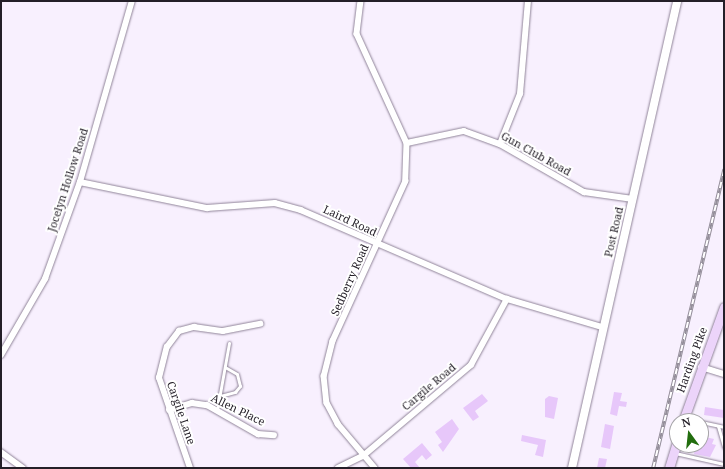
<!DOCTYPE html>
<style>
body{margin:0}
#map{position:relative;width:725px;height:469px;overflow:hidden;background:#f8f0fe;font-family:"Noto Serif",serif}
div>[style]{position:absolute}
.building>*{inset:0;background:#e7c7fa}
.roads{filter:drop-shadow(0 0 1px #908499) drop-shadow(0 0 1px #908499)}
.lane>*{height:3px;margin:-1.5px;padding:0 1.5px;transform-origin:1.5px;border-radius:1.5px;background:#fff}
.street>*{height:5.5px;margin:-2.75px;padding:0 2.75px;transform-origin:2.75px;border-radius:2.75px;background:#fff}
.secondary>*{height:8px;margin:-4px;padding:0 4px;transform-origin:4px;border-radius:4px;background:#fff}
.primary>*{height:9px;margin:-4.5px;padding:0 4.5px;transform-origin:4.5px;border-radius:4.5px;background:#ecd4fa}
.rail>*{height:3.5px;margin-top:-1.75px;transform-origin:0;background:repeating-linear-gradient(90deg,#fff 0 6px,#948e9a 0 12px);box-sizing:border-box;border-block:1px solid #948e9a}
span{translate:-50% -50%;white-space:nowrap;text-align:center;line-height:1.15;-webkit-text-stroke:4px #fff;paint-order:stroke}
.street-label{font-size:11px;color:#241f28}
.frame{position:absolute;inset:0;border:2px solid #241f28;pointer-events:none}
.north{position:absolute;left:669px;top:413px;width:40px;height:40px;box-sizing:border-box;background:#fff;border:1px solid #a7a5a9;border-radius:50%;rotate:345deg;font-size:11px;font-weight:700;line-height:16px;text-align:center;color:#241f28}
.north::after{content:'';display:block;margin:auto;width:14px;height:18px;background:#226d0e;clip-path:polygon(50% 0,100% 100%,50% 72%,0 100%)}
</style>
<div id="map">
<div class="building">
<i style="clip-path:polygon(614px 392px,622px 393px,620px 401px,627px 402px,626px 407px,619px 406px,617px 416px,610px 414px)"></i>
<i style="clip-path:polygon(482px 394px,488px 401px,475px 411px,479px 417px,473px 421px,463px 408px)"></i>
<i style="clip-path:polygon(549px 396px,558px 398px,554px 419px,545px 417px,545px 399px)"></i>
<i style="clip-path:polygon(705px 407px,724px 410px,724px 418px,704px 415px)"></i>
<i style="clip-path:polygon(452px 419px,459px 429px,443px 452px,438px 445px,442px 442px,435px 432px)"></i>
<i style="clip-path:polygon(605px 424px,614px 426px,610px 449px,601px 447px)"></i>
<i style="clip-path:polygon(522px 435px,546px 440px,543px 457px,535px 455px,538px 445px,521px 441px)"></i>
<i style="clip-path:polygon(701px 436px,714px 439px,712px 444px,716px 445px,710px 457px,694px 454px,696px 445px,701px 445px)"></i>
<i style="clip-path:polygon(422px 443px,432px 455px,426px 460px,422px 455px,415px 462px,420px 468px,411px 468px,403px 459px)"></i>
<i style="clip-path:polygon(599px 458px,607px 459px,605px 468px,597px 468px)"></i>
</div>
<div class="roads">
<div class="lane">
<i style="left:220px;top:396px;width:16px;rotate:-15deg"></i>
<i style="left:235px;top:392px;width:8px;rotate:-50deg"></i>
<i style="left:240px;top:386px;width:12px;rotate:-104deg"></i>
<i style="left:237px;top:374px;width:14px;rotate:-150deg"></i>
<i style="left:217px;top:410px;width:68px;rotate:-79.8deg"></i>
<i style="left:686px;top:419px;width:11px;rotate:10deg"></i>
<i style="left:701px;top:422px;width:24px;rotate:12deg"></i>
<i style="left:718px;top:426px;width:22px;rotate:74deg"></i>
<i style="left:675px;top:453px;width:50px;rotate:12.7deg"></i>
</div>
<div class="street">
<i style="left:361px;top:1px;width:33px;rotate:97deg"></i>
<i style="left:357px;top:34px;width:120px;rotate:65.4deg"></i>
<i style="left:407px;top:143px;width:38px;rotate:92deg"></i>
<i style="left:406px;top:181px;width:176px;rotate:114.5deg"></i>
<i style="left:333px;top:341px;width:36px;rotate:104deg"></i>
<i style="left:324px;top:376px;width:27px;rotate:84deg"></i>
<i style="left:327px;top:403px;width:24px;rotate:62deg"></i>
<i style="left:338px;top:424px;width:57px;rotate:49.9deg"></i>
<i style="left:407px;top:143px;width:58px;rotate:-11.9deg"></i>
<i style="left:464px;top:131px;width:38px;rotate:20deg"></i>
<i style="left:500px;top:144px;width:97px;rotate:29.7deg"></i>
<i style="left:584px;top:192px;width:49px;rotate:8.1deg"></i>
<i style="left:500px;top:144px;width:54px;rotate:-68.2deg"></i>
<i style="left:520px;top:94px;width:93px;rotate:-85.1deg"></i>
<i style="left:80px;top:182px;width:130px;rotate:11.6deg"></i>
<i style="left:207px;top:208px;width:68px;rotate:-4.2deg"></i>
<i style="left:275px;top:203px;width:27px;rotate:15deg"></i>
<i style="left:301px;top:210px;width:224px;rotate:23.4deg"></i>
<i style="left:507px;top:299px;width:99px;rotate:16.4deg"></i>
<i style="left:1px;top:355px;width:88px;rotate:-59.9deg"></i>
<i style="left:45px;top:279px;width:103px;rotate:-70.2deg"></i>
<i style="left:80px;top:182px;width:188px;rotate:-74deg"></i>
<i style="left:701px;top:367px;width:24px;rotate:17deg"></i>
<i style="left:169px;top:410px;width:24px;rotate:-17deg"></i>
<i style="left:192px;top:403px;width:15px;rotate:8deg"></i>
<i style="left:207px;top:405px;width:59px;rotate:29.6deg"></i>
<i style="left:258px;top:434px;width:16px;rotate:4deg"></i>
<i style="left:1px;top:452px;width:27px;rotate:36deg"></i>
<i style="left:190px;top:468px;width:95px;rotate:-109deg"></i>
<i style="left:159px;top:378px;width:32px;rotate:-76deg"></i>
<i style="left:167px;top:347px;width:20px;rotate:-53deg"></i>
<i style="left:179px;top:331px;width:16px;rotate:-15deg"></i>
<i style="left:194px;top:327px;width:29px;rotate:8deg"></i>
<i style="left:223px;top:331px;width:38px;rotate:-11deg"></i>
<i style="left:338px;top:468px;width:28px;rotate:-26deg"></i>
<i style="left:363px;top:456px;width:141px;rotate:-40.1deg"></i>
<i style="left:471px;top:365px;width:75px;rotate:-61.4deg"></i>
</div>
<div class="secondary">
<i style="left:572px;top:468px;width:479px;rotate:-77.3deg"></i>
</div>
<div class="primary">
<i style="left:683px;top:421px;width:121px;rotate:-70.2deg"></i>
<i style="left:669px;top:468px;width:28px;rotate:-73deg"></i>
</div>
</div>
<div class="rail">
<i style="left:653px;top:468px;width:307px;rotate:-76.6deg"></i>
</div>
<div class="street-label">
<span style="left:536px;top:154px;rotate:29deg">Gun Club Road</span>
<span style="left:68px;top:180px;rotate:-72deg">Jocelyn Hollow Road</span>
<span style="left:350px;top:221px;rotate:25deg">Laird Road</span>
<span style="left:614px;top:232px;rotate:-77deg">Post Road</span>
<span style="left:350px;top:280px;rotate:-66deg">Sedberry Road</span>
<span style="left:692px;top:360px;rotate:-70deg">Harding Pike</span>
<span style="left:429px;top:387px;rotate:-40deg">Cargile Road</span>
<span style="left:238px;top:410px;rotate:26deg">Allen Place</span>
<span style="left:181px;top:413px;rotate:71deg">Cargile Lane</span>
</div>
<div class="frame"></div>
<div class="north">N</div>
</div>
